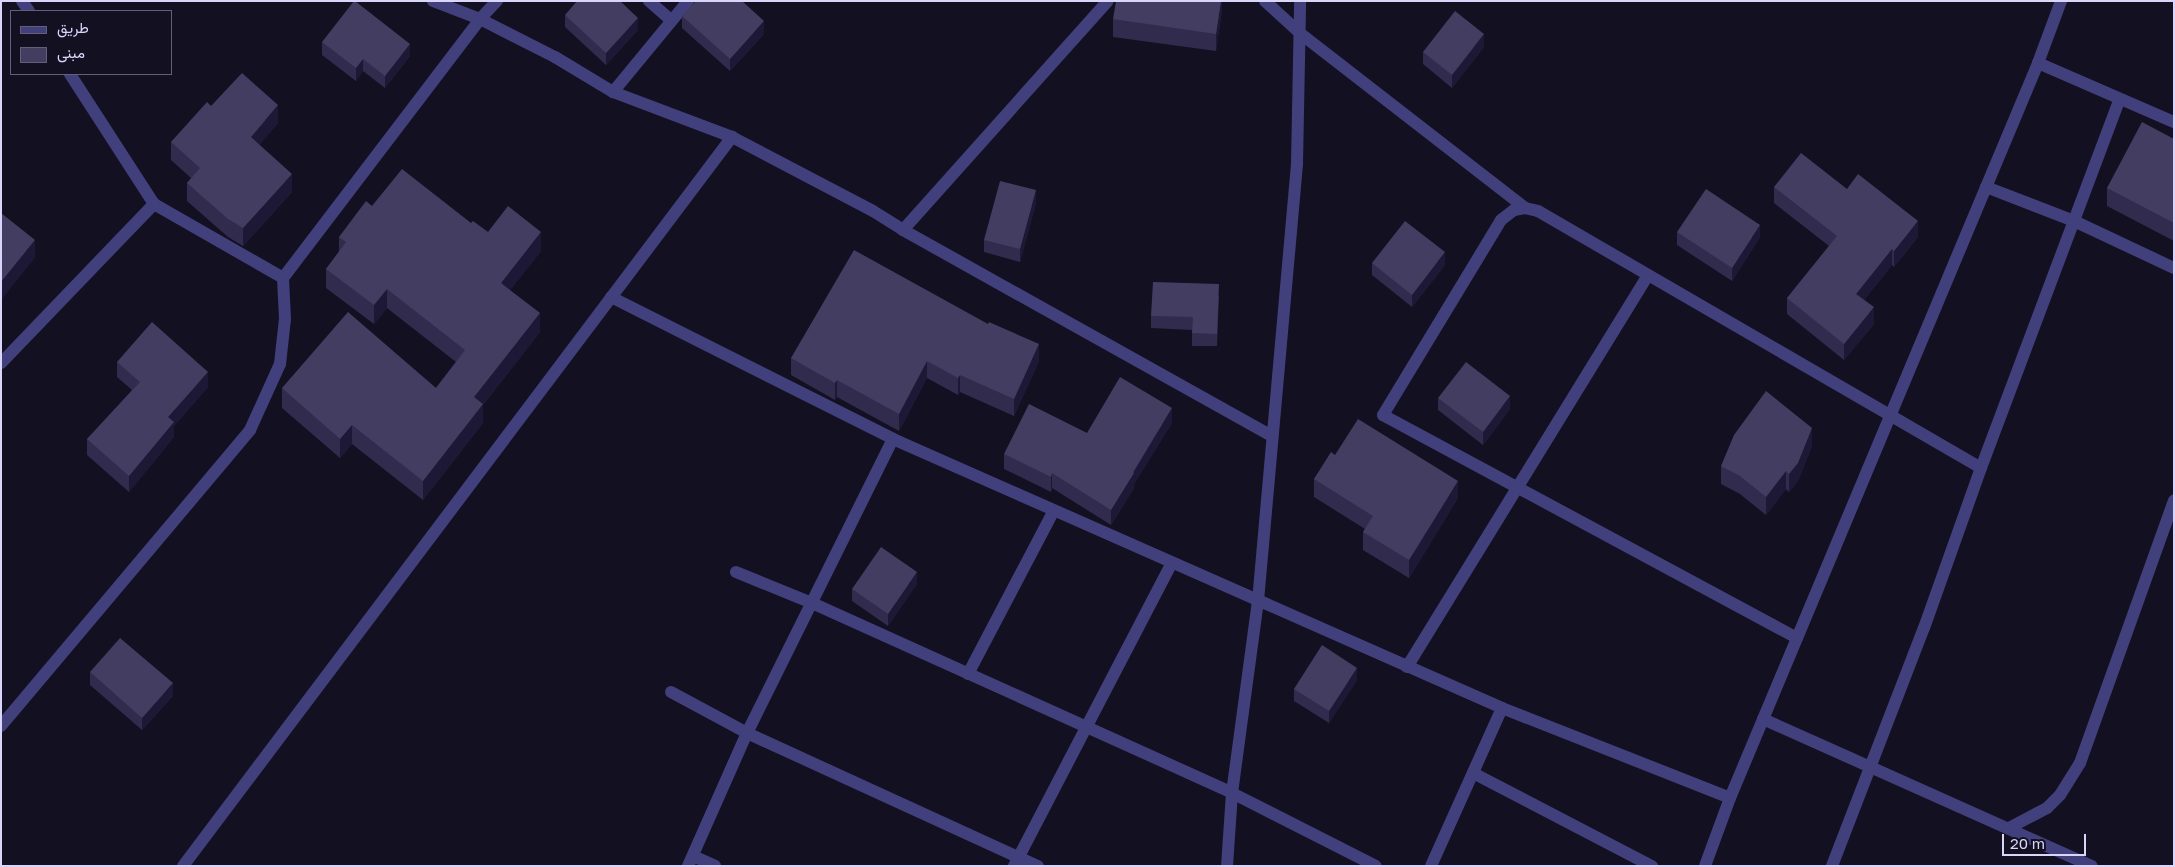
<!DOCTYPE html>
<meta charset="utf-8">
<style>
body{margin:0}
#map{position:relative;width:2175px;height:867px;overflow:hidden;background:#131022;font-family:"Golos Text",Vazirmatn,sans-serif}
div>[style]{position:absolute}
.minor>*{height:12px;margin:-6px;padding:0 6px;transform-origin:6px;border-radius:6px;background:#41407c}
.wall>*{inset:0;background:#312b4e}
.shaded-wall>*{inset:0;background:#1d1835}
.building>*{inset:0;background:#433d61}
span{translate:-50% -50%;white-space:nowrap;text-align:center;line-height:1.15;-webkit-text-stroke:4.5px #131022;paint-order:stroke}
.frame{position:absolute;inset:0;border:2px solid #d9d5fb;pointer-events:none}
.legend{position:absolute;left:10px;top:10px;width:162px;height:65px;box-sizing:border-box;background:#131022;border:1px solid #625f79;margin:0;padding:6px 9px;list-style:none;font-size:15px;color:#d9d5fb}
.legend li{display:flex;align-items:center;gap:10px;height:25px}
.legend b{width:25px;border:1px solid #625f79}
.scale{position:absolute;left:2002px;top:834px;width:84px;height:22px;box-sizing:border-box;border:2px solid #d9d5fb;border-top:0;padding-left:6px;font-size:15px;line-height:18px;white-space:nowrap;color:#d9d5fb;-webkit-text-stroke:4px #131022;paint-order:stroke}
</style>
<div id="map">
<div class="minor">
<i style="left:22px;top:1px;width:12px;rotate:55deg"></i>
<i style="left:433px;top:1px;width:50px;rotate:21deg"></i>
<i style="left:480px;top:19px;width:84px;rotate:26.9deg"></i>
<i style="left:555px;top:57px;width:68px;rotate:31.1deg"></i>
<i style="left:613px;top:92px;width:127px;rotate:20.7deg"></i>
<i style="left:732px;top:137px;width:159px;rotate:27.7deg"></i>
<i style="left:873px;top:211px;width:36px;rotate:32deg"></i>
<i style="left:903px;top:230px;width:307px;rotate:-48.2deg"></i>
<i style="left:649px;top:1px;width:29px;rotate:41deg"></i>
<i style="left:1265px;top:1px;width:49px;rotate:42.5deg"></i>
<i style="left:1301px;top:34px;width:284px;rotate:37.8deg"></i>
<i style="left:2038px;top:63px;width:148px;rotate:23.5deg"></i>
<i style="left:613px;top:92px;width:118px;rotate:-50.5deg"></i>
<i style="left:1986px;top:187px;width:94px;rotate:21.1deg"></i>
<i style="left:2074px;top:221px;width:110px;rotate:25.2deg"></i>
<i style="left:154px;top:204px;width:149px;rotate:29.8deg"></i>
<i style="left:903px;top:230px;width:423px;rotate:29.2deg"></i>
<i style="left:611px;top:297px;width:316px;rotate:26.7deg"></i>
<i style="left:1px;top:363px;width:221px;rotate:-46.1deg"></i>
<i style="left:154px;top:204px;width:155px;rotate:-122.9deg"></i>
<i style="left:736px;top:572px;width:82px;rotate:22.2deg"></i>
<i style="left:812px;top:603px;width:461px;rotate:24.3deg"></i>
<i style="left:1232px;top:793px;width:161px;rotate:26.9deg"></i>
<i style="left:1797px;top:638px;width:470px;rotate:-151.7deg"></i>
<i style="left:1383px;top:415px;width:228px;rotate:-58.8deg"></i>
<i style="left:1501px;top:220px;width:16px;rotate:-38deg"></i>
<i style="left:1514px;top:210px;width:11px;rotate:-10deg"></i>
<i style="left:1525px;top:208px;width:13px;rotate:13deg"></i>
<i style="left:1538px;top:211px;width:512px;rotate:30.12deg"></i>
<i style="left:1407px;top:667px;width:460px;rotate:-58.4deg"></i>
<i style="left:968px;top:674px;width:183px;rotate:-62.3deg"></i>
<i style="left:671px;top:692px;width:86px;rotate:28.3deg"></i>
<i style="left:747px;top:733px;width:320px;rotate:24.6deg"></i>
<i style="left:1763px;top:719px;width:360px;rotate:24.1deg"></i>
<i style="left:1px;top:726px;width:387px;rotate:-49.9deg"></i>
<i style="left:250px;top:430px;width:72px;rotate:-65.6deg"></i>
<i style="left:280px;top:364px;width:45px;rotate:-83.7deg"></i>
<i style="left:285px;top:319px;width:41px;rotate:-92.8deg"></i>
<i style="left:283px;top:278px;width:325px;rotate:-52.7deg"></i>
<i style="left:480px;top:19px;width:25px;rotate:-47deg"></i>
<i style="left:1473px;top:773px;width:202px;rotate:27.5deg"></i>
<i style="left:1730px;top:798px;width:797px;rotate:-67.26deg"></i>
<i style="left:2038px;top:63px;width:66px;rotate:-69.6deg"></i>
<i style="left:2009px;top:828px;width:43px;rotate:-27.8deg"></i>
<i style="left:2047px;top:808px;width:18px;rotate:-45deg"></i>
<i style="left:2060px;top:795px;width:38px;rotate:-58deg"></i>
<i style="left:2080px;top:763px;width:279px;rotate:-70.3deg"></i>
<i style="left:693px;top:856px;width:24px;rotate:24deg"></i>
<i style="left:183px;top:866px;width:913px;rotate:-53.02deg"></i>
<i style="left:688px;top:866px;width:145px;rotate:-66.1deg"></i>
<i style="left:747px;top:733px;width:328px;rotate:-63.6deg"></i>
<i style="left:893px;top:439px;width:666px;rotate:23.83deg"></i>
<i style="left:1502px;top:708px;width:245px;rotate:21.5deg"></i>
<i style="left:1730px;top:798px;width:72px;rotate:110.2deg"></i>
<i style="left:1014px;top:866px;width:340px;rotate:-62.5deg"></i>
<i style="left:1227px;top:866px;width:73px;rotate:-86.1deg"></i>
<i style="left:1232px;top:793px;width:194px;rotate:-82.3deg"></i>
<i style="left:1258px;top:601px;width:439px;rotate:-84.9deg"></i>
<i style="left:1297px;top:164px;width:163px;rotate:-88.9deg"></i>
<i style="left:1431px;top:866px;width:173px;rotate:-65.8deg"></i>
<i style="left:1832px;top:866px;width:255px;rotate:-68.9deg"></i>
<i style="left:1924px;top:628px;width:170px;rotate:-70.4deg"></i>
<i style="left:1981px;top:468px;width:394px;rotate:-69.4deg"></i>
</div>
<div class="wall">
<i style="clip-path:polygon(1222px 1px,1222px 10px,1216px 51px,1113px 37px,1113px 19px)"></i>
<i style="clip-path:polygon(565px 15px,638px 30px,606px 65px,565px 27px)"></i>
<i style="clip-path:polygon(682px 16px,764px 34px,730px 71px,682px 28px)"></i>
<i style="clip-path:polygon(322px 42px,410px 56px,385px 88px,363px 71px,356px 81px,322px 55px)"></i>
<i style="clip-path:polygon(1484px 47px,1452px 88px,1423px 64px,1423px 52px)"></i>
<i style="clip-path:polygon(211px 106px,278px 123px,259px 145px,292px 192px,243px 246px,228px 237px,187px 201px,187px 183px,191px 178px,171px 160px,171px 142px)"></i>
<i style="clip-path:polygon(2174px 139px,2174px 241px,2107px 206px,2107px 188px)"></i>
<i style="clip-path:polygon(1774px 187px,1847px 189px,1918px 237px,1894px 267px,1892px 265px,1864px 300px,1874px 324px,1844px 360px,1787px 314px,1787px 298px,1829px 246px,1774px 203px)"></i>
<i style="clip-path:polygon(1036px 203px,1020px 262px,984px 252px,984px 240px)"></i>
<i style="clip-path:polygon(372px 206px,471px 223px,488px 232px,541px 251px,510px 290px,540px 332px,483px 405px,483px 423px,423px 500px,352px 444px,340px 458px,282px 408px,282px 388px,436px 388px,456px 362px,387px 308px,374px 324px,326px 288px,326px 269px,339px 252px,339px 237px)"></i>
<i style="clip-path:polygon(1677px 232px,1760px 237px,1732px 281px,1677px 245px)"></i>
<i style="clip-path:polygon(1372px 263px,1445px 265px,1412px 307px,1372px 275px)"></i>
<i style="clip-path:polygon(1219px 296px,1217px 346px,1192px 346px,1192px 330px,1151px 328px,1151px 316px)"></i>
<i style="clip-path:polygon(791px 358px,1039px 361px,1014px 416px,960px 392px,958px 395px,927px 378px,899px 431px,837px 397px,835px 400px,791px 375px)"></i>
<i style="clip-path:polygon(117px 362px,208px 387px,174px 426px,174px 437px,129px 492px,87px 455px,87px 439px,132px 390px,117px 377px)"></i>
<i style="clip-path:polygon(1438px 398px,1510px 409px,1483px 445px,1438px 410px)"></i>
<i style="clip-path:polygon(1172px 423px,1134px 484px,1134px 488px,1111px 525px,1052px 488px,1051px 492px,1004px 469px,1004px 454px,1087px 433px)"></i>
<i style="clip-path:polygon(1812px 446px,1798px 481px,1789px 492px,1786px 489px,1766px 515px,1740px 494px,1721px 484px,1721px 466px)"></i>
<i style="clip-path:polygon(1335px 455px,1458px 498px,1409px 578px,1363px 550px,1363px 532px,1365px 529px,1314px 497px,1314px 479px)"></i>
<i style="clip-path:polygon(917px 584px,888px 626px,852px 601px,852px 589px)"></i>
<i style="clip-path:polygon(90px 672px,173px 696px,142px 730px,90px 685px)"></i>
<i style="clip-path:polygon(1357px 680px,1329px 723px,1294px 701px,1294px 689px)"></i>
</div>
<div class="shaded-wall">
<i style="clip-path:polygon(1221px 1px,1222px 1px,1222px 10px,1216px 51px,1216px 34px)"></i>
<i style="clip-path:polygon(638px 18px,638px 30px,606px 65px,606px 53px)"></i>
<i style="clip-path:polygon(764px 21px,764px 34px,730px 71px,730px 59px)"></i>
<i style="clip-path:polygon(1484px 34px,1484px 47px,1452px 88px,1452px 75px)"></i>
<i style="clip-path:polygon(410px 44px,410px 56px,385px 88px,385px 76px)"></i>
<i style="clip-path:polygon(363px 59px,363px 71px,356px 81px,356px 68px)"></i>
<i style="clip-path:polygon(278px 105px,278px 123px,251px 155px,251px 137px)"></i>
<i style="clip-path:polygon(292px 174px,292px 192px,243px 246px,243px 228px)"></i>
<i style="clip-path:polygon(1036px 190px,1036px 203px,1020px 262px,1020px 249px)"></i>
<i style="clip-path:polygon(1918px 221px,1918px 237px,1894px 267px,1894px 251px)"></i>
<i style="clip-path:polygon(1760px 225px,1760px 237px,1732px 281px,1732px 268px)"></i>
<i style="clip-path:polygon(541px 232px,541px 251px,501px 302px,501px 283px)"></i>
<i style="clip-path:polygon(35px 240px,35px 258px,1px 300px,1px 282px)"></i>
<i style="clip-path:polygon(1892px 249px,1892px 265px,1856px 310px,1856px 294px)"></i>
<i style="clip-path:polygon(1445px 252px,1445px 265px,1412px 307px,1412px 295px)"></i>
<i style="clip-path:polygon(387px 289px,387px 308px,374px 324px,374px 305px)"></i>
<i style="clip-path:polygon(1874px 307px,1874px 324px,1844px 360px,1844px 344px)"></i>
<i style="clip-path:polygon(540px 313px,540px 332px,483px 405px,483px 423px,423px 500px,423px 481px,474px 397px)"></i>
<i style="clip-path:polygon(1039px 344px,1039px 361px,1014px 416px,1014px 399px)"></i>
<i style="clip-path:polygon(927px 361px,927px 378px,899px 431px,899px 414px)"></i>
<i style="clip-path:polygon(208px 372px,208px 387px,174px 426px,174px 437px,129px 492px,129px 476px,168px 417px)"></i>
<i style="clip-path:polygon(960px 375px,960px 392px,958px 395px,958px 378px)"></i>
<i style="clip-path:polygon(837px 380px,837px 397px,835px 400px,835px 383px)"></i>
<i style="clip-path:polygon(1510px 396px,1510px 409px,1483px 445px,1483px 432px)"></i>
<i style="clip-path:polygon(1172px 408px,1172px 423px,1134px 484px,1134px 488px,1111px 525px,1111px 510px)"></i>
<i style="clip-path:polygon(352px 425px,352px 444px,340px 458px,340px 439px)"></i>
<i style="clip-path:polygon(1812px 428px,1812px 446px,1798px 481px,1789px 492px,1789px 474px)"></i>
<i style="clip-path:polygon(1786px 471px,1786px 489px,1766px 515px,1766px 497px)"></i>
<i style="clip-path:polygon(1052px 473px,1052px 488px,1051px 492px,1051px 477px)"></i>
<i style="clip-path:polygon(1458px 481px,1458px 498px,1409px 578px,1409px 560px)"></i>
<i style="clip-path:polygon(917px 572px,917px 584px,888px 626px,888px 614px)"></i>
<i style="clip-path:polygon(1357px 668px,1357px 680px,1329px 723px,1329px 711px)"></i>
<i style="clip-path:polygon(173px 683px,173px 696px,142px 730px,142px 718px)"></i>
</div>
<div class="building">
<i style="clip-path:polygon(354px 1px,355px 1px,410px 44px,385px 76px,363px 59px,356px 68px,322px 42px)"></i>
<i style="clip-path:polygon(577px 1px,620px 1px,638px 18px,606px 53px,565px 15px)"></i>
<i style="clip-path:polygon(696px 1px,742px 1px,764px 21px,730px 59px,682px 16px)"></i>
<i style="clip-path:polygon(1116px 1px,1221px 1px,1216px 34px,1113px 19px)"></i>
<i style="clip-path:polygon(1455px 11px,1484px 34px,1452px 75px,1423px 52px)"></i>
<i style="clip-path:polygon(242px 73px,278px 105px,251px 137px,292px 174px,243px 228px,228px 219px,187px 183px,200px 168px,171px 142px,207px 102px,211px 106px)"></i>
<i style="clip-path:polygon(2142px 122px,2174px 139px,2174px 223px,2107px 188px)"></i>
<i style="clip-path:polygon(1801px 153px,1847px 189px,1858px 174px,1918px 221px,1894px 251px,1892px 249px,1856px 294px,1874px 307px,1844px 344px,1787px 298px,1837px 236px,1774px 187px)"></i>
<i style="clip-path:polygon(402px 169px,471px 223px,473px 221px,488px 232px,508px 206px,541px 232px,501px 283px,540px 313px,474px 397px,483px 404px,423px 481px,352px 425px,340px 439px,282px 388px,348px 312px,436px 388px,465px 350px,387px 289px,374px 305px,326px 269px,346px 242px,339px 237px,366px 201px,372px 206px)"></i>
<i style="clip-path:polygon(1000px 181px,1036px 190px,1020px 249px,984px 240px)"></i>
<i style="clip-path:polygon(1706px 189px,1760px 225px,1732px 268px,1677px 232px)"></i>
<i style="clip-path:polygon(1px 213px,35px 240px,1px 282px)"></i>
<i style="clip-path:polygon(1405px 221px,1445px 252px,1412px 295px,1372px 263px)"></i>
<i style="clip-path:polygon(854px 250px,988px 324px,989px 322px,1039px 344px,1014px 399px,960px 375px,958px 378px,927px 361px,899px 414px,837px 380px,835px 383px,791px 358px)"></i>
<i style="clip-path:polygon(1153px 282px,1219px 284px,1217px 334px,1192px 333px,1193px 317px,1151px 316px)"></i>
<i style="clip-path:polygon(152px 322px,208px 372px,168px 417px,174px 422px,129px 476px,87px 439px,140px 382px,117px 362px)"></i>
<i style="clip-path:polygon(1466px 362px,1510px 396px,1483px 432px,1438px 398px)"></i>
<i style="clip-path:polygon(1120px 377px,1172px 408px,1133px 472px,1134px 473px,1111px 510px,1052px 473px,1051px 477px,1004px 454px,1029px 404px,1087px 433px)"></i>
<i style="clip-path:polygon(1766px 391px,1812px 428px,1798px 463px,1789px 474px,1786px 471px,1766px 497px,1740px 476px,1721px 466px,1734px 435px)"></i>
<i style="clip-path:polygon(1358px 419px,1458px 481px,1409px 560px,1363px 532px,1373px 516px,1314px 479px,1331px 452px,1335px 455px)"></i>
<i style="clip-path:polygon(881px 547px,917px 572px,888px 614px,852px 589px)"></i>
<i style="clip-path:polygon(120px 638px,173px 683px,142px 718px,90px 672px)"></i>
<i style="clip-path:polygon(1322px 645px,1357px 668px,1329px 711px,1294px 689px)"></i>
</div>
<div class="frame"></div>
<ul class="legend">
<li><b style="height:6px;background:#41407c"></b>طريق</li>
<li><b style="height:14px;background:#433d61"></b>مبنى</li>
</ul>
<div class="scale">20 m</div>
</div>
